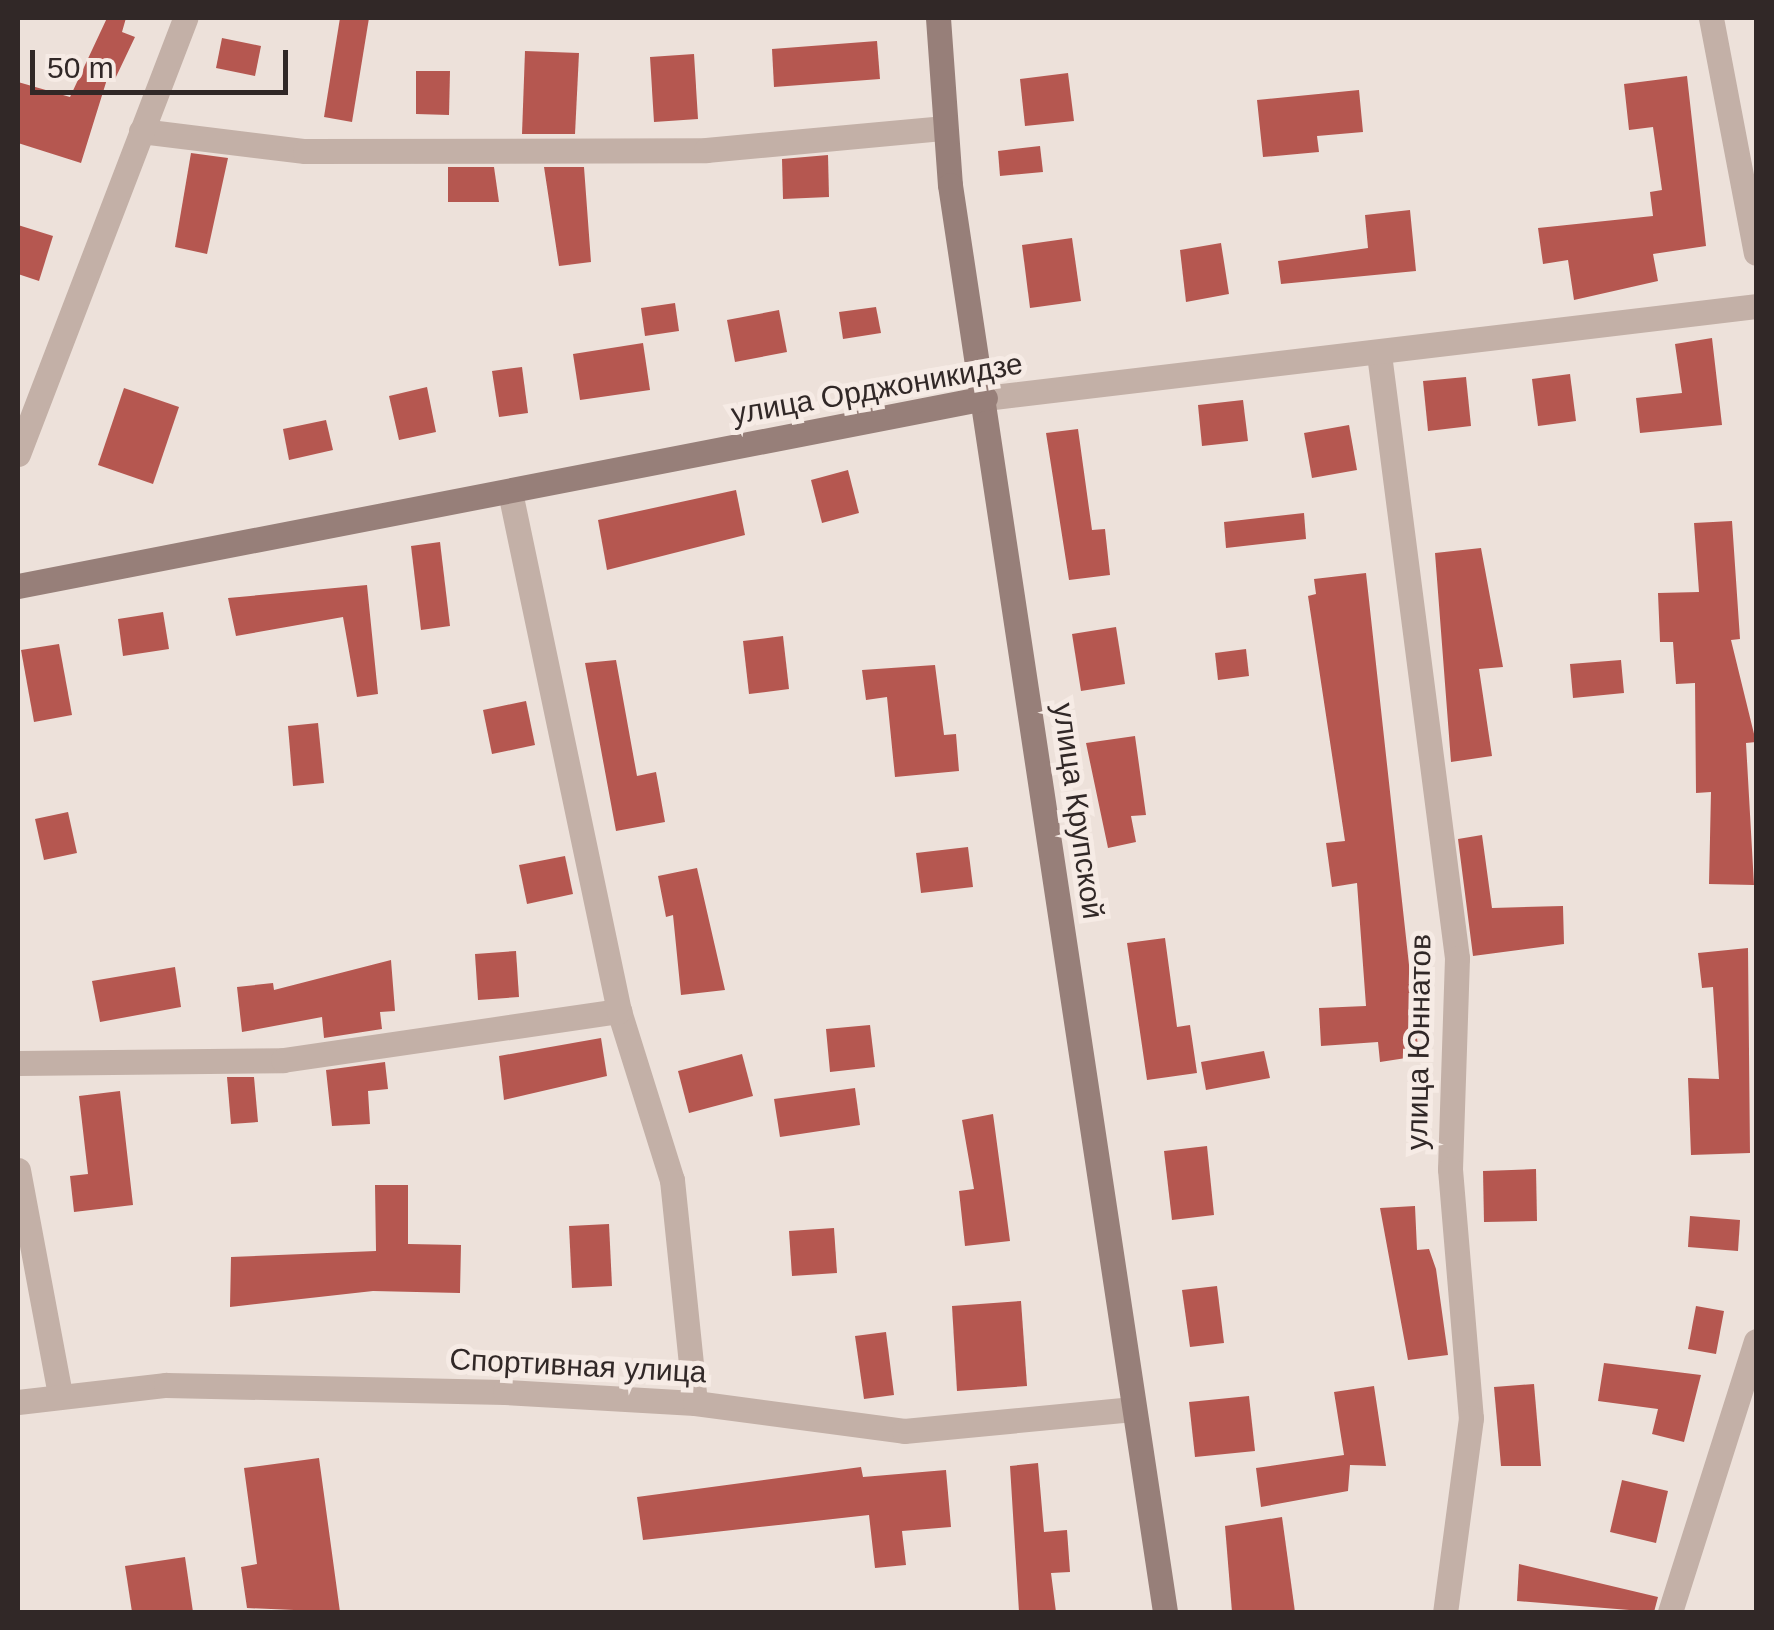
<!DOCTYPE html>
<meta charset="utf-8">
<style>
body{margin:0}
#map{position:relative;width:1774px;height:1630px;overflow:hidden;background:#ede1da;font-family:Helvetica,sans-serif}
div>[style]{position:absolute}
.building>*{inset:0;background:#b55750}
.street>*{height:25px;margin:-12.5px;padding:0 12.5px;transform-origin:12.5px;border-radius:12.5px;background:#c3b0a7}
.secondary>*{height:25px;margin:-12.5px;padding:0 12.5px;transform-origin:12.5px;border-radius:12.5px;background:#977f79}
span{translate:-50% -50%;white-space:nowrap;text-align:center;line-height:1.15;-webkit-text-stroke:10px #f6ebe5;paint-order:stroke}
.street-label{font-size:30px;color:#312827}
.frame{position:absolute;inset:0;border:20px solid #312827;pointer-events:none}
.scale{position:absolute;left:30px;top:50px;width:258px;height:45px;box-sizing:border-box;border:5px solid #312827;border-top:0;padding-left:12px;font-size:30px;line-height:35px;white-space:nowrap;color:#312827;-webkit-text-stroke:8px #f6ebe5;paint-order:stroke}
</style>
<div id="map">
<div class="building">
<i style="clip-path:polygon(107px 18px,126px 18px,122px 32px,135px 37px,115px 79px,108px 76px,81px 163px,18px 143px,18px 82px,70px 97px)"></i>
<i style="clip-path:polygon(340px 18px,369px 18px,352px 122px,324px 117px)"></i>
<i style="clip-path:polygon(222px 38px,261px 46px,255px 76px,216px 68px)"></i>
<i style="clip-path:polygon(877px 41px,880px 79px,774px 87px,772px 49px)"></i>
<i style="clip-path:polygon(525px 51px,579px 53px,575px 134px,522px 134px)"></i>
<i style="clip-path:polygon(694px 54px,698px 119px,654px 122px,650px 57px)"></i>
<i style="clip-path:polygon(416px 71px,450px 71px,449px 115px,416px 114px)"></i>
<i style="clip-path:polygon(1068px 73px,1074px 121px,1025px 126px,1020px 79px)"></i>
<i style="clip-path:polygon(1687px 76px,1706px 246px,1653px 254px,1658px 281px,1574px 300px,1568px 260px,1543px 264px,1538px 228px,1653px 216px,1650px 192px,1662px 190px,1653px 127px,1629px 130px,1624px 84px)"></i>
<i style="clip-path:polygon(1359px 90px,1363px 132px,1317px 136px,1319px 152px,1263px 157px,1257px 100px)"></i>
<i style="clip-path:polygon(1040px 146px,1043px 172px,1000px 176px,998px 151px)"></i>
<i style="clip-path:polygon(191px 153px,228px 158px,207px 254px,175px 247px)"></i>
<i style="clip-path:polygon(828px 155px,829px 197px,783px 199px,782px 159px)"></i>
<i style="clip-path:polygon(448px 167px,494px 167px,499px 202px,448px 202px)"></i>
<i style="clip-path:polygon(521px 167px,584px 167px,591px 262px,559px 266px,544px 167px)"></i>
<i style="clip-path:polygon(1410px 210px,1416px 271px,1281px 284px,1278px 261px,1368px 248px,1365px 215px)"></i>
<i style="clip-path:polygon(18px 225px,53px 236px,39px 281px,18px 274px)"></i>
<i style="clip-path:polygon(1072px 238px,1081px 301px,1030px 308px,1022px 245px)"></i>
<i style="clip-path:polygon(1221px 243px,1229px 294px,1186px 302px,1180px 250px)"></i>
<i style="clip-path:polygon(675px 303px,679px 331px,645px 336px,641px 308px)"></i>
<i style="clip-path:polygon(876px 307px,881px 333px,843px 339px,839px 312px)"></i>
<i style="clip-path:polygon(779px 310px,787px 352px,735px 362px,727px 320px)"></i>
<i style="clip-path:polygon(1712px 338px,1722px 425px,1640px 433px,1636px 398px,1682px 393px,1675px 344px)"></i>
<i style="clip-path:polygon(643px 343px,650px 390px,580px 400px,573px 354px)"></i>
<i style="clip-path:polygon(522px 367px,528px 413px,499px 417px,492px 371px)"></i>
<i style="clip-path:polygon(1570px 374px,1576px 421px,1538px 426px,1532px 379px)"></i>
<i style="clip-path:polygon(1466px 377px,1471px 426px,1428px 431px,1423px 381px)"></i>
<i style="clip-path:polygon(427px 387px,436px 432px,399px 440px,389px 396px)"></i>
<i style="clip-path:polygon(124px 388px,179px 407px,153px 484px,98px 465px)"></i>
<i style="clip-path:polygon(1243px 400px,1248px 441px,1202px 446px,1198px 405px)"></i>
<i style="clip-path:polygon(326px 420px,333px 450px,289px 460px,283px 429px)"></i>
<i style="clip-path:polygon(1349px 425px,1357px 470px,1312px 478px,1304px 433px)"></i>
<i style="clip-path:polygon(1078px 429px,1092px 530px,1105px 529px,1110px 575px,1069px 580px,1046px 433px)"></i>
<i style="clip-path:polygon(848px 470px,859px 513px,822px 523px,811px 480px)"></i>
<i style="clip-path:polygon(736px 490px,745px 535px,607px 570px,598px 520px)"></i>
<i style="clip-path:polygon(1304px 513px,1306px 539px,1226px 548px,1224px 522px)"></i>
<i style="clip-path:polygon(1732px 521px,1740px 639px,1731px 640px,1756px 742px,1746px 743px,1754px 885px,1709px 884px,1711px 792px,1696px 793px,1695px 683px,1676px 684px,1673px 642px,1660px 642px,1658px 593px,1699px 592px,1694px 523px)"></i>
<i style="clip-path:polygon(440px 542px,450px 626px,421px 630px,411px 546px)"></i>
<i style="clip-path:polygon(1481px 548px,1503px 667px,1479px 669px,1492px 756px,1451px 762px,1435px 553px)"></i>
<i style="clip-path:polygon(1366px 573px,1419px 1056px,1380px 1062px,1378px 1042px,1321px 1046px,1319px 1008px,1366px 1006px,1357px 883px,1332px 887px,1326px 843px,1345px 841px,1308px 596px,1316px 594px,1314px 579px)"></i>
<i style="clip-path:polygon(367px 585px,378px 694px,357px 697px,343px 617px,236px 636px,228px 598px)"></i>
<i style="clip-path:polygon(163px 612px,169px 649px,123px 656px,118px 619px)"></i>
<i style="clip-path:polygon(1116px 627px,1125px 684px,1081px 691px,1072px 634px)"></i>
<i style="clip-path:polygon(783px 636px,789px 689px,749px 694px,743px 641px)"></i>
<i style="clip-path:polygon(59px 644px,72px 715px,34px 722px,21px 650px)"></i>
<i style="clip-path:polygon(1246px 649px,1249px 676px,1218px 680px,1215px 653px)"></i>
<i style="clip-path:polygon(616px 660px,637px 776px,656px 772px,665px 822px,616px 831px,585px 663px)"></i>
<i style="clip-path:polygon(1621px 660px,1624px 693px,1573px 698px,1570px 664px)"></i>
<i style="clip-path:polygon(935px 665px,944px 735px,956px 734px,959px 771px,895px 777px,887px 697px,866px 700px,862px 670px)"></i>
<i style="clip-path:polygon(526px 701px,535px 745px,492px 754px,483px 710px)"></i>
<i style="clip-path:polygon(318px 723px,324px 783px,293px 786px,288px 726px)"></i>
<i style="clip-path:polygon(1135px 736px,1146px 815px,1131px 816px,1136px 842px,1108px 848px,1086px 743px)"></i>
<i style="clip-path:polygon(68px 812px,77px 853px,44px 860px,35px 819px)"></i>
<i style="clip-path:polygon(1482px 835px,1492px 908px,1563px 906px,1564px 944px,1473px 956px,1458px 839px)"></i>
<i style="clip-path:polygon(968px 847px,973px 887px,921px 893px,916px 853px)"></i>
<i style="clip-path:polygon(565px 856px,573px 894px,527px 904px,519px 865px)"></i>
<i style="clip-path:polygon(697px 868px,725px 990px,681px 995px,673px 915px,666px 917px,658px 876px)"></i>
<i style="clip-path:polygon(1165px 938px,1177px 1027px,1190px 1025px,1197px 1073px,1147px 1080px,1127px 943px)"></i>
<i style="clip-path:polygon(1748px 948px,1750px 1153px,1691px 1155px,1688px 1078px,1719px 1079px,1713px 987px,1702px 988px,1698px 953px)"></i>
<i style="clip-path:polygon(516px 951px,519px 997px,478px 1000px,475px 954px)"></i>
<i style="clip-path:polygon(391px 960px,395px 1011px,380px 1012px,382px 1029px,324px 1038px,322px 1017px,242px 1032px,237px 987px,273px 983px,274px 990px)"></i>
<i style="clip-path:polygon(175px 967px,181px 1007px,100px 1022px,92px 981px)"></i>
<i style="clip-path:polygon(870px 1025px,875px 1067px,830px 1072px,826px 1029px)"></i>
<i style="clip-path:polygon(601px 1038px,607px 1076px,504px 1100px,499px 1056px)"></i>
<i style="clip-path:polygon(1264px 1051px,1270px 1078px,1206px 1090px,1201px 1062px)"></i>
<i style="clip-path:polygon(742px 1054px,753px 1096px,689px 1113px,678px 1071px)"></i>
<i style="clip-path:polygon(385px 1062px,388px 1089px,368px 1091px,370px 1124px,332px 1126px,326px 1070px)"></i>
<i style="clip-path:polygon(227px 1077px,254px 1077px,258px 1122px,231px 1124px)"></i>
<i style="clip-path:polygon(855px 1088px,860px 1125px,780px 1137px,774px 1099px)"></i>
<i style="clip-path:polygon(120px 1091px,133px 1205px,74px 1212px,70px 1176px,88px 1174px,79px 1096px)"></i>
<i style="clip-path:polygon(993px 1114px,1010px 1241px,965px 1246px,959px 1191px,974px 1189px,962px 1120px)"></i>
<i style="clip-path:polygon(1207px 1146px,1214px 1215px,1172px 1220px,1164px 1151px)"></i>
<i style="clip-path:polygon(1536px 1169px,1537px 1221px,1484px 1222px,1483px 1171px)"></i>
<i style="clip-path:polygon(375px 1185px,408px 1185px,408px 1244px,461px 1245px,460px 1293px,373px 1291px,230px 1307px,231px 1257px,376px 1251px)"></i>
<i style="clip-path:polygon(1415px 1206px,1417px 1250px,1429px 1249px,1436px 1269px,1448px 1355px,1408px 1360px,1380px 1208px)"></i>
<i style="clip-path:polygon(1690px 1216px,1740px 1220px,1738px 1251px,1688px 1247px)"></i>
<i style="clip-path:polygon(609px 1224px,612px 1286px,572px 1288px,569px 1226px)"></i>
<i style="clip-path:polygon(834px 1228px,837px 1273px,792px 1276px,789px 1231px)"></i>
<i style="clip-path:polygon(1217px 1286px,1224px 1343px,1190px 1347px,1182px 1290px)"></i>
<i style="clip-path:polygon(1021px 1301px,1027px 1386px,957px 1391px,952px 1306px)"></i>
<i style="clip-path:polygon(1696px 1306px,1724px 1311px,1716px 1354px,1688px 1349px)"></i>
<i style="clip-path:polygon(886px 1332px,894px 1395px,864px 1399px,855px 1336px)"></i>
<i style="clip-path:polygon(1604px 1363px,1701px 1375px,1684px 1442px,1652px 1434px,1658px 1409px,1598px 1401px)"></i>
<i style="clip-path:polygon(1534px 1384px,1541px 1466px,1501px 1466px,1494px 1387px)"></i>
<i style="clip-path:polygon(1374px 1386px,1386px 1466px,1350px 1465px,1348px 1491px,1261px 1507px,1256px 1468px,1344px 1455px,1334px 1392px)"></i>
<i style="clip-path:polygon(1249px 1396px,1255px 1451px,1195px 1457px,1189px 1402px)"></i>
<i style="clip-path:polygon(319px 1458px,340px 1612px,247px 1608px,241px 1567px,257px 1564px,244px 1468px)"></i>
<i style="clip-path:polygon(1038px 1463px,1044px 1532px,1067px 1530px,1070px 1572px,1051px 1573px,1056px 1612px,1019px 1612px,1010px 1466px)"></i>
<i style="clip-path:polygon(861px 1467px,863px 1477px,946px 1470px,951px 1527px,902px 1531px,906px 1565px,875px 1568px,869px 1515px,643px 1540px,637px 1497px)"></i>
<i style="clip-path:polygon(1622px 1480px,1668px 1491px,1656px 1543px,1610px 1532px)"></i>
<i style="clip-path:polygon(1282px 1517px,1295px 1612px,1232px 1612px,1225px 1526px)"></i>
<i style="clip-path:polygon(185px 1557px,193px 1612px,132px 1612px,125px 1566px)"></i>
<i style="clip-path:polygon(1519px 1564px,1658px 1597px,1654px 1612px,1517px 1601px)"></i>
</div>
<div class="street">
<i style="left:1711px;top:18px;width:239px;rotate:79.2deg"></i>
<i style="left:141px;top:131px;width:165px;rotate:7deg"></i>
<i style="left:305px;top:151px;width:401px;rotate:-0.1deg"></i>
<i style="left:706px;top:150px;width:237px;rotate:-5.3deg"></i>
<i style="left:1379px;top:354px;width:609px;rotate:82.64deg"></i>
<i style="left:1457px;top:958px;width:211px;rotate:91.9deg"></i>
<i style="left:1450px;top:1169px;width:250px;rotate:85.2deg"></i>
<i style="left:1471px;top:1418px;width:196px;rotate:97.6deg"></i>
<i style="left:985px;top:398px;width:776px;rotate:-6.8deg"></i>
<i style="left:18px;top:454px;width:467px;rotate:-69deg"></i>
<i style="left:619px;top:1011px;width:177px;rotate:72.6deg"></i>
<i style="left:672px;top:1180px;width:224px;rotate:84.1deg"></i>
<i style="left:18px;top:1063px;width:265px;rotate:-0.6deg"></i>
<i style="left:283px;top:1060px;width:340px;rotate:-8.3deg"></i>
<i style="left:619px;top:1011px;width:530px;rotate:-101.86deg"></i>
<i style="left:18px;top:1170px;width:228px;rotate:79.4deg"></i>
<i style="left:18px;top:1402px;width:149px;rotate:-6.6deg"></i>
<i style="left:166px;top:1385px;width:339px;rotate:1.2deg"></i>
<i style="left:505px;top:1392px;width:190px;rotate:3.3deg"></i>
<i style="left:695px;top:1403px;width:211px;rotate:7.6deg"></i>
<i style="left:904px;top:1431px;width:230px;rotate:-5.5deg"></i>
<i style="left:1670px;top:1612px;width:284px;rotate:-72.4deg"></i>
</div>
<div class="secondary">
<i style="left:938px;top:18px;width:167px;rotate:85.9deg"></i>
<i style="left:950px;top:185px;width:1443px;rotate:81.43deg"></i>
<i style="left:18px;top:586px;width:985px;rotate:-11deg"></i>
</div>
<div class="street-label">
<span style="left:877px;top:389px;rotate:-10deg">улица Орджоникидзе</span>
<span style="left:1078px;top:811px;rotate:82deg">улица Крупской</span>
<span style="left:1419px;top:1042px;rotate:-89deg">улица Юннатов</span>
<span style="left:578px;top:1366px;rotate:3deg">Спортивная улица</span>
</div>
<div class="frame"></div>
<div class="scale">50 m</div>
</div>
